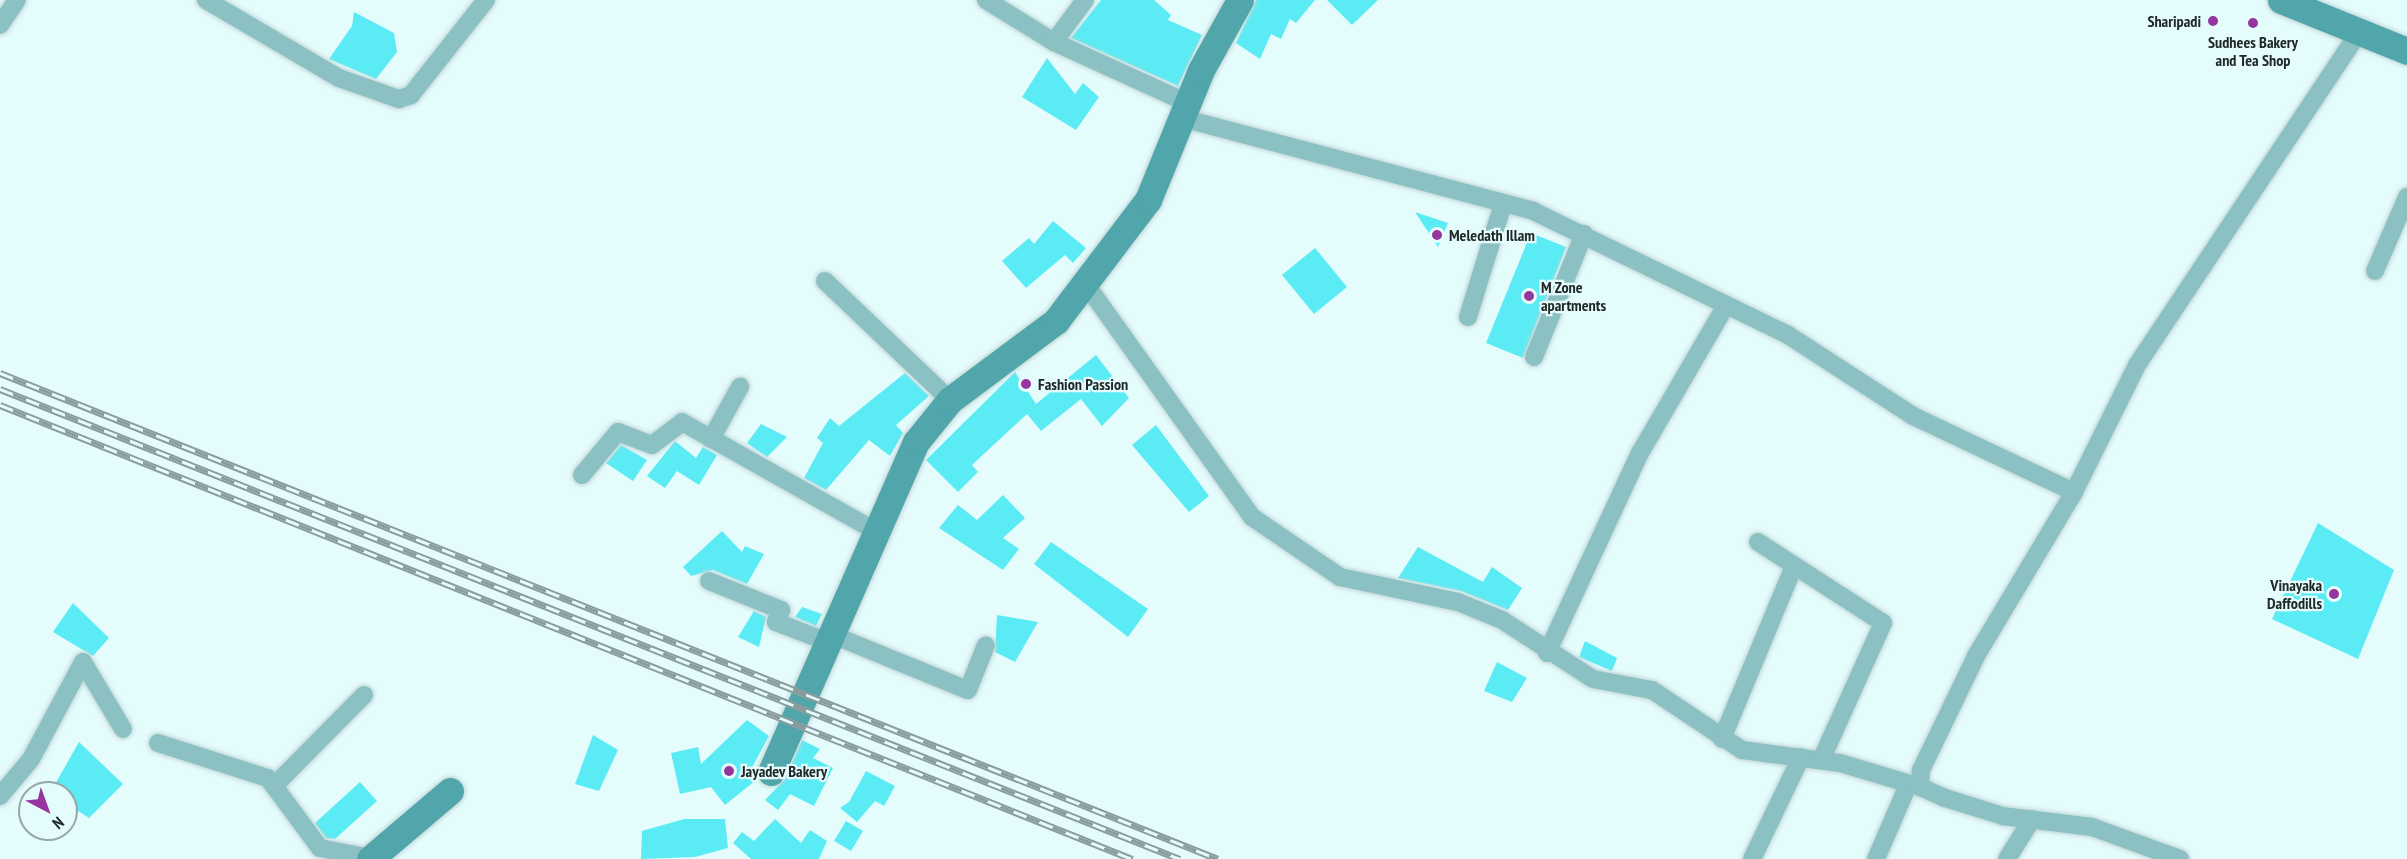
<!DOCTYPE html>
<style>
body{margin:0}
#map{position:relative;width:2407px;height:859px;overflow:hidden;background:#e5fcfd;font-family:"PT Sans Narrow",sans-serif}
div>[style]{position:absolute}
.building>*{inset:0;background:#5bebf4}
.roads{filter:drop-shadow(0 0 2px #c2d6d7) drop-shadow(0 0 2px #c2d6d7)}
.street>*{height:18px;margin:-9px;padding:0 9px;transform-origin:9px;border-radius:9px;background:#8cc1c4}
.secondary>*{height:27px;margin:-13.5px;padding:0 13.5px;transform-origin:13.5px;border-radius:13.5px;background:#50a6ab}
.rail>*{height:7px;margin-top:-3.5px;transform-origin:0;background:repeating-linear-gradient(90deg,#e5fcfd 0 14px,#8b9c9d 0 28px);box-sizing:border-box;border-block:2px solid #8b9c9d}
.dots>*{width:16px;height:16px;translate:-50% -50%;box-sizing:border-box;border:3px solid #e5fcfd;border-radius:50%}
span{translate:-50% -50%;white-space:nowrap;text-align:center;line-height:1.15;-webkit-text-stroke:4.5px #e5fcfd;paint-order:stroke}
.poi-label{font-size:16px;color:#202829;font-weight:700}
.right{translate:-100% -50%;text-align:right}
.left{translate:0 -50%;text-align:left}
.north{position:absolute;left:18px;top:781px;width:60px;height:60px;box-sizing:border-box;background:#e5fcfd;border:2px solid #96a7a8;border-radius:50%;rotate:139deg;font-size:16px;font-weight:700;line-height:24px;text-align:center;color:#202829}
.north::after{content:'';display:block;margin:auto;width:21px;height:27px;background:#96359d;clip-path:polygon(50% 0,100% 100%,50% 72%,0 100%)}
</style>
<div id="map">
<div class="building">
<i style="clip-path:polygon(1101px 0,1154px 0,1171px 15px,1168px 20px,1202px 35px,1178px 86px,1071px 38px)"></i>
<i style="clip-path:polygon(1256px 0,1315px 0,1296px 23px,1290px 19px,1281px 39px,1271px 34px,1260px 59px,1236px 43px)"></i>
<i style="clip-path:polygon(1327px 0,1378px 0,1352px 25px)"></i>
<i style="clip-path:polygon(354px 12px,394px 33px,397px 52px,376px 79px,329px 59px,352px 26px)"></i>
<i style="clip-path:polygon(1047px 58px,1075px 94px,1083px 83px,1099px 97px,1076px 130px,1022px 97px)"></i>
<i style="clip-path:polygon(1415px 212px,1448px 223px,1438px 247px)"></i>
<i style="clip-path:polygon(1053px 221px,1086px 248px,1073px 263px,1065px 255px,1026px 288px,1002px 261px,1029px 238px,1034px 244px)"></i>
<i style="clip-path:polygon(1531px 233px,1566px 247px,1523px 358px,1486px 343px)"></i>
<i style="clip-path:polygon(1315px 248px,1347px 287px,1314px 314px,1282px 275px)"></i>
<i style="clip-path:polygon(1096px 355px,1129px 398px,1102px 426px,1081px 399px,1041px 431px,1027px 414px,972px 465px,978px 472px,958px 492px,926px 460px,1015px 372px,1036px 404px)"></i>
<i style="clip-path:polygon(905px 373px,929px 396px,896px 425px,903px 433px,890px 456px,869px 440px,826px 490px,804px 478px,823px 443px,817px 438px,830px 418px,839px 426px)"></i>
<i style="clip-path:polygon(761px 424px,787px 437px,767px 457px,747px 443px)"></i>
<i style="clip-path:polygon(1156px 425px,1209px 496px,1189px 512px,1132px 445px)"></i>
<i style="clip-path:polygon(675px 441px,696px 458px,703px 447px,717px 455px,699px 485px,677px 471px,665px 488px,647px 476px)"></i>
<i style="clip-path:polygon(621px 445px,647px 460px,633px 481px,606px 463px)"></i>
<i style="clip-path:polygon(1003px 495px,1025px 518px,1003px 538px,1019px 549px,1003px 570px,939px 528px,958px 505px,977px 520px)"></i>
<i style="clip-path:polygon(2318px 523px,2394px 570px,2358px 659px,2272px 619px)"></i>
<i style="clip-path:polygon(722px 531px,742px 552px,745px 546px,764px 554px,747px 584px,713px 570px,691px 576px,683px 567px)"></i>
<i style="clip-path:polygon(1051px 542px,1148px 609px,1128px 637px,1034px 564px)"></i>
<i style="clip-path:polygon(1418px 547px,1483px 582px,1492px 567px,1522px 588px,1508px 610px,1461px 591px,1398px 578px)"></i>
<i style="clip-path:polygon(73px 603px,109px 638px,93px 656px,53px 632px)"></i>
<i style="clip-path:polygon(802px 607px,822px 614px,816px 626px,795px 617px)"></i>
<i style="clip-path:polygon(754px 611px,766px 617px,759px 647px,738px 637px)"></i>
<i style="clip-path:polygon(997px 615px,1038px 622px,1015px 662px,995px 652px)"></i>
<i style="clip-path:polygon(1585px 641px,1617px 658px,1612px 671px,1579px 657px)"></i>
<i style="clip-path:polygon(1497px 662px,1527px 678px,1512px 702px,1484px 691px)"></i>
<i style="clip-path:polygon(747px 720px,769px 736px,749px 773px,755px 781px,725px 805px,711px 787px,680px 794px,671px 753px,698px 747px,701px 764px)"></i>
<i style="clip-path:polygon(593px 735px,618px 750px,599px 791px,575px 784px)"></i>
<i style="clip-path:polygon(802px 740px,820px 749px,813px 758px,833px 768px,814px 806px,790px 794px,778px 810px,765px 800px,785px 779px)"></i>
<i style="clip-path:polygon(79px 742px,123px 784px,89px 818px,66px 803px,66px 793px,50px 793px)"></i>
<i style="clip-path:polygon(866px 771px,895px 786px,884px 806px,875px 801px,857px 822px,840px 808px,849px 802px)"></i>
<i style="clip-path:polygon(360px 782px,377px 801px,335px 839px,326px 838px,315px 823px)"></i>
<i style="clip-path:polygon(684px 819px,725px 819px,728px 848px,695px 857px,641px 859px,642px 831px)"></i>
<i style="clip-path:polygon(775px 819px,801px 843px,810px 830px,827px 841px,819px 859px,751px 859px,733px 843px,742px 832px,754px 841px)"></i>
<i style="clip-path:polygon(846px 821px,863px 831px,851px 851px,834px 841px)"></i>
</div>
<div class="roads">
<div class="street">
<i style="left:206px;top:0;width:154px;rotate:30.4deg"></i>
<i style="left:339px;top:78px;width:64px;rotate:19.3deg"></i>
<i style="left:399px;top:99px;width:13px;rotate:-18deg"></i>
<i style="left:411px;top:95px;width:121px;rotate:-51.7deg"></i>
<i style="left:986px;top:0;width:80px;rotate:31.7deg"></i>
<i style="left:1085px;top:0;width:52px;rotate:126.4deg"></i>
<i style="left:1054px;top:42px;width:147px;rotate:24.5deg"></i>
<i style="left:0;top:25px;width:30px;rotate:-56deg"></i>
<i style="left:1182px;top:118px;width:363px;rotate:14.8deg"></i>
<i style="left:1533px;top:211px;width:284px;rotate:25.9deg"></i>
<i style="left:1788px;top:335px;width:149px;rotate:32.9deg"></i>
<i style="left:1913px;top:416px;width:178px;rotate:25.3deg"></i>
<i style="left:2375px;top:271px;width:81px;rotate:-66.6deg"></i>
<i style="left:1083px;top:280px;width:291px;rotate:54.5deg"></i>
<i style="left:1252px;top:517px;width:107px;rotate:34.3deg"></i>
<i style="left:1340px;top:577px;width:121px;rotate:12deg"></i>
<i style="left:1458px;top:602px;width:48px;rotate:22.2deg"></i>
<i style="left:1502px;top:620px;width:108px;rotate:33deg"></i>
<i style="left:1593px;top:679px;width:60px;rotate:10.6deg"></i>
<i style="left:1652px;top:690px;width:108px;rotate:33.7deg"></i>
<i style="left:1742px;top:750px;width:99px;rotate:7.6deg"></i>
<i style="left:1840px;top:763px;width:84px;rotate:16.7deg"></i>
<i style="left:825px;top:281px;width:173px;rotate:43.6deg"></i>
<i style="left:1468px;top:317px;width:118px;rotate:-72.8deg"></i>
<i style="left:1534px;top:357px;width:133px;rotate:-67.9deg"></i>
<i style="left:711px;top:439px;width:60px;rotate:-60.9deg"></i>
<i style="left:582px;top:475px;width:56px;rotate:-50.1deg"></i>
<i style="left:618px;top:432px;width:36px;rotate:21deg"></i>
<i style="left:652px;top:445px;width:38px;rotate:-37deg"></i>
<i style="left:682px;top:422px;width:220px;rotate:29.4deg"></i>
<i style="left:1758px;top:542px;width:149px;rotate:32.9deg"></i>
<i style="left:1883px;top:623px;width:150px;rotate:114.3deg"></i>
<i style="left:709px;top:581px;width:78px;rotate:21.9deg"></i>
<i style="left:781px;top:610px;width:13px;rotate:113deg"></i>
<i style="left:776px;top:622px;width:53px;rotate:21.2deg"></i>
<i style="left:828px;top:633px;width:151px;rotate:22.2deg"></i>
<i style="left:968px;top:690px;width:48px;rotate:-68.2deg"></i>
<i style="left:1547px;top:653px;width:221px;rotate:-65.1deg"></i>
<i style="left:1640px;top:453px;width:171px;rotate:-59.8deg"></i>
<i style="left:1722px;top:739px;width:187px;rotate:-67.4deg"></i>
<i style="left:158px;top:743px;width:115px;rotate:17.7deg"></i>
<i style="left:268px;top:778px;width:87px;rotate:53.4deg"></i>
<i style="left:320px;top:848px;width:52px;rotate:11.1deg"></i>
<i style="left:274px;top:786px;width:128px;rotate:-45.3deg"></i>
<i style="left:0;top:796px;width:48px;rotate:-50deg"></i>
<i style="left:31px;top:759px;width:110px;rotate:-61.8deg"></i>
<i style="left:83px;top:662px;width:78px;rotate:59.2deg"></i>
<i style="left:1752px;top:859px;width:113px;rotate:-64.3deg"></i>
<i style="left:1876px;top:859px;width:81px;rotate:-66.6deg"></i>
<i style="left:2007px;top:859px;width:47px;rotate:-58deg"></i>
<i style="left:2180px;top:859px;width:94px;rotate:-160deg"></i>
<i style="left:2092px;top:827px;width:90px;rotate:-173deg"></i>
<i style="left:2003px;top:816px;width:61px;rotate:-162.8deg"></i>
<i style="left:1945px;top:798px;width:27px;rotate:-156deg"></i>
<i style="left:1920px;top:787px;width:17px;rotate:-87deg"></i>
<i style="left:1921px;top:770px;width:127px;rotate:-64.2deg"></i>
<i style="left:1976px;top:656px;width:191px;rotate:-59.1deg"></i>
<i style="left:2074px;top:492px;width:142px;rotate:-63.6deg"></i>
<i style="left:2137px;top:365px;width:400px;rotate:-56.3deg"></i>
</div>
<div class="secondary">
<i style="left:2281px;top:0;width:136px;rotate:22deg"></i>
<i style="left:771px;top:772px;width:360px;rotate:-66.3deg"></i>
<i style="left:916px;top:442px;width:54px;rotate:-51deg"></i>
<i style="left:950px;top:400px;width:132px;rotate:-36.7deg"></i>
<i style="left:1056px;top:321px;width:152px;rotate:-52.8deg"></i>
<i style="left:1148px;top:200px;width:140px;rotate:-67.8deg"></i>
<i style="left:1201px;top:70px;width:80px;rotate:-60.9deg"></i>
<i style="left:370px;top:859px;width:105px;rotate:-40.4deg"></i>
</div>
</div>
<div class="rail">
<i style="left:0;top:373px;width:1311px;rotate:21.75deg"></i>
<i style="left:0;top:389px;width:1270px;rotate:21.72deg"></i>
<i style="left:0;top:405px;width:1220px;rotate:21.85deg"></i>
</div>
<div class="dots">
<i style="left:2213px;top:21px;background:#96359d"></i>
<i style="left:2253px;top:23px;background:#96359d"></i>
<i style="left:1437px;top:235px;background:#96359d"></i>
<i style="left:1529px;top:296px;background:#96359d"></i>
<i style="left:1026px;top:384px;background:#96359d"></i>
<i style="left:2334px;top:594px;background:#96359d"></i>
<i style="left:729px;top:771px;background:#96359d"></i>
</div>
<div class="poi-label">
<span class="right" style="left:2201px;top:21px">Sharipadi</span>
<span style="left:2253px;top:51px">Sudhees Bakery<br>and Tea Shop</span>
<span class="left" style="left:1449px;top:235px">Meledath Illam</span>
<span class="left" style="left:1541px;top:296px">M Zone<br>apartments</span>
<span class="left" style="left:1038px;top:384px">Fashion Passion</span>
<span class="right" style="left:2322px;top:594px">Vinayaka<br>Daffodills</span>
<span class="left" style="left:741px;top:771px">Jayadev Bakery</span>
</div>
<div class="north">N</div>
</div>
